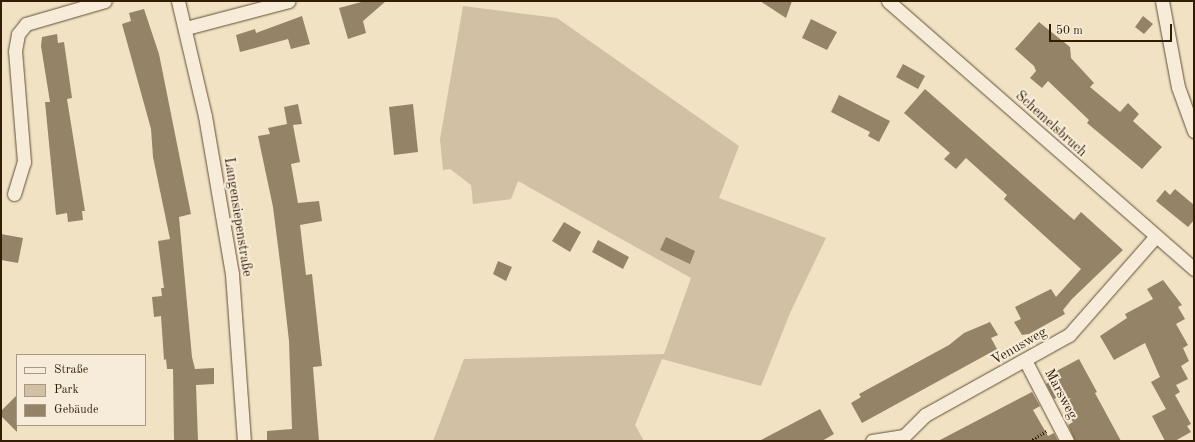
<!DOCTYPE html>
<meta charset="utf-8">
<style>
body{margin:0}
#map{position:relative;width:1195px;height:442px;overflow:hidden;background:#f1e2c4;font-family:"Old Standard TT",serif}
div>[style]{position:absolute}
.green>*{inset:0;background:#d1c0a3}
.building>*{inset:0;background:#958367}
.path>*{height:2.5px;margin-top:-1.25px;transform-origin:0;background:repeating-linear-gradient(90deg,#321c03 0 1px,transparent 0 3px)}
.roads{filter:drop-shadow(0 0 1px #624e33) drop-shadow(0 0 1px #624e33)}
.street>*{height:13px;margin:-6.5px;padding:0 6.5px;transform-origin:6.5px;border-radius:6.5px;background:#f6ecd9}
span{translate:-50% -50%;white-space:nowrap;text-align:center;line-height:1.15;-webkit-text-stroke:4px #f6ecd9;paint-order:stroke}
.street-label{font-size:14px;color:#321c03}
.frame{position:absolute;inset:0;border:2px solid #321c03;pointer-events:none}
.legend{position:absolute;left:16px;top:354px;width:130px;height:72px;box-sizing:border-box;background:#f6ecd9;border:1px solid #a89983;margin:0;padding:5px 7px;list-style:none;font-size:12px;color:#321c03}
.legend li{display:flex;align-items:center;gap:8px;height:20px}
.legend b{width:20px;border:1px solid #a89983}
.scale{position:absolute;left:1049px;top:24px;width:123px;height:18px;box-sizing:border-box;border:2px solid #321c03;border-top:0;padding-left:5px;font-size:12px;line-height:14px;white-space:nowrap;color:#321c03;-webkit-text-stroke:3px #f6ecd9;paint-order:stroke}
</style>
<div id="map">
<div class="green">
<i style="clip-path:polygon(463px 6px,557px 18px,739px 146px,719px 198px,826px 238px,790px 313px,761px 386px,662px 359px,635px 425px,644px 441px,433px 441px,464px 359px,664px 354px,691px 278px,518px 181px,511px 199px,473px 204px,471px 185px,450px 169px,443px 170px,440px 139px)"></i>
</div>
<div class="building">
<i style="clip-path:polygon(365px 1px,386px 1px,363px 21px,366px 33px,348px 39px,339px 8px)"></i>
<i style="clip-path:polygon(760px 1px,792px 1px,786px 18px)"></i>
<i style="clip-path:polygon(144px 9px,159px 54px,191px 214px,179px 217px,192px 357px,195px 369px,214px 368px,214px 384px,196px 385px,198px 441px,174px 441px,173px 369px,167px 369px,166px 359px,164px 360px,161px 316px,154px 317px,152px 297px,162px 296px,161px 288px,164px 288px,158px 241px,170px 239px,153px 157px,151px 129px,122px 24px,131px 21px,129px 13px)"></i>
<i style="clip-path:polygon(302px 16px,310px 44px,291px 49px,288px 39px,240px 52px,236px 35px,255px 29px,256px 33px)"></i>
<i style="clip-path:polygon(1143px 16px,1153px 24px,1144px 34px,1135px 27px)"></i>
<i style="clip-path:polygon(811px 19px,837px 32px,827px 50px,802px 38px)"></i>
<i style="clip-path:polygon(1039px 22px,1070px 47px,1071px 58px,1094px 83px,1090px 87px,1120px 112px,1128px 103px,1139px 114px,1133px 121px,1162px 147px,1142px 169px,1087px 123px,1089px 120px,1048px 81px,1042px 88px,1030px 78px,1036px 71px,1034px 66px,1015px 49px)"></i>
<i style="clip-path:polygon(57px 34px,58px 43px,64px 42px,72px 98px,67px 99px,85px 211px,82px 211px,83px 220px,68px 222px,67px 213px,56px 215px,45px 102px,50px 102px,41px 46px,42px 37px)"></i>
<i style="clip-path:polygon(903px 64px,925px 76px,918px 89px,896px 77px)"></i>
<i style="clip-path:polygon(925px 89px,1074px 220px,1081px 212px,1123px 250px,1072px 299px,1063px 310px,1065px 314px,1029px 334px,1022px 335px,1014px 322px,1021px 319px,1015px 307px,1051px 289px,1056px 297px,1081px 269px,1004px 199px,1007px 195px,966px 158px,956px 169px,944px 159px,950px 153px,904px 113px)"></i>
<i style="clip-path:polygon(839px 95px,890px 121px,879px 142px,868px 136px,870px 132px,831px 112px)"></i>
<i style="clip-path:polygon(298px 104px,302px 124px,293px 125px,300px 162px,291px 164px,298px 203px,319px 201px,322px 221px,300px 225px,306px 275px,312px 274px,322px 366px,313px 367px,319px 441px,267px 441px,267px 431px,292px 429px,289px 341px,281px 270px,273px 207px,258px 136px,270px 134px,268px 128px,287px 124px,284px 107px)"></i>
<i style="clip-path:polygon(413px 104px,418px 152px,394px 155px,389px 107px)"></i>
<i style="clip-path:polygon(1175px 189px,1194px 205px,1194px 220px,1188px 227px,1156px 201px,1165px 190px,1170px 195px)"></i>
<i style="clip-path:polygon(564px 222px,581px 232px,570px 252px,552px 241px)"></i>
<i style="clip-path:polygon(1px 234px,23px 238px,18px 263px,1px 260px)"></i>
<i style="clip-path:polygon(666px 237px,695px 251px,690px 264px,660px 250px)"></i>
<i style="clip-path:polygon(598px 240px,629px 257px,623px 269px,592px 252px)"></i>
<i style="clip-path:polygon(498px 261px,512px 267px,506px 281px,493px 274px)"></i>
<i style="clip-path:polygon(1163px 280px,1182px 305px,1178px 307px,1185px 319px,1176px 324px,1188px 345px,1183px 348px,1189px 361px,1181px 366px,1188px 379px,1176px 385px,1180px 392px,1175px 395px,1191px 424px,1187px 426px,1191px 432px,1175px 441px,1165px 441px,1152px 416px,1166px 409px,1151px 382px,1160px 377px,1145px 343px,1114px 360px,1100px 336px,1127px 318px,1125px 314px,1153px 299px,1147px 289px)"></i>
<i style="clip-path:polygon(990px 322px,998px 335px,991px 338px,997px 349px,862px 423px,851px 403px,861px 397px,859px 394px,949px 345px,964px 333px)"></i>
<i style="clip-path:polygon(1079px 359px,1097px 392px,1095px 393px,1121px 441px,1075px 441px,1068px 425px,1073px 422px,1058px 397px,1054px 399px,1046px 384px,1050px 382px,1047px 376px)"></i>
<i style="clip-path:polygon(1032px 392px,1040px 406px,1033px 410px,1048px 436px,1054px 433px,1058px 441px,938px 441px)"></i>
<i style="clip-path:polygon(17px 395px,17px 432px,1px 416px,1px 411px)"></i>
<i style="clip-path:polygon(820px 409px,834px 434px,822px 441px,759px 441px)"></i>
</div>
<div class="path">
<i style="left:1030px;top:441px;width:19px;rotate:-32deg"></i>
</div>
<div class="roads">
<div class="street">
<i style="left:178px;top:1px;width:118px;rotate:76.8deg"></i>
<i style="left:205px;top:116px;width:160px;rotate:80.3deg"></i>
<i style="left:232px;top:274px;width:167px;rotate:85.9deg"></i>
<i style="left:888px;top:1px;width:407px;rotate:41.2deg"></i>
<i style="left:1162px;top:1px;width:87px;rotate:79.5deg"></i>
<i style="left:1178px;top:87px;width:47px;rotate:70deg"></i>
<i style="left:186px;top:28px;width:106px;rotate:-14.7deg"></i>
<i style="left:14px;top:194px;width:34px;rotate:-73deg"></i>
<i style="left:24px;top:162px;width:111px;rotate:-94.6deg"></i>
<i style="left:15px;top:51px;width:17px;rotate:-80deg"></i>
<i style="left:18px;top:34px;width:13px;rotate:-51deg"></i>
<i style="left:26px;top:24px;width:82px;rotate:-16.2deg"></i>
<i style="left:1026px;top:362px;width:89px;rotate:62.6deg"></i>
<i style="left:872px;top:441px;width:32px;rotate:-9deg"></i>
<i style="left:904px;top:436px;width:30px;rotate:-45deg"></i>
<i style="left:925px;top:415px;width:165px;rotate:-29.1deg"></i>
<i style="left:1069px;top:335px;width:130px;rotate:-48.7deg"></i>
</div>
</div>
<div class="street-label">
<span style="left:1051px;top:124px;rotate:42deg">Schemelsbruch</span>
<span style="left:238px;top:217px;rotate:81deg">Langensiepenstraße</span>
<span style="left:1019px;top:346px;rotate:-30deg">Venusweg</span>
<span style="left:1061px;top:394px;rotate:62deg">Marsweg</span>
</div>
<div class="frame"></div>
<ul class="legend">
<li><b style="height:5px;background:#f6ecd9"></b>Straße</li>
<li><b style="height:11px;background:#d1c0a3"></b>Park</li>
<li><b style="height:11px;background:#958367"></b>Gebäude</li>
</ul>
<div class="scale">50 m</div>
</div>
